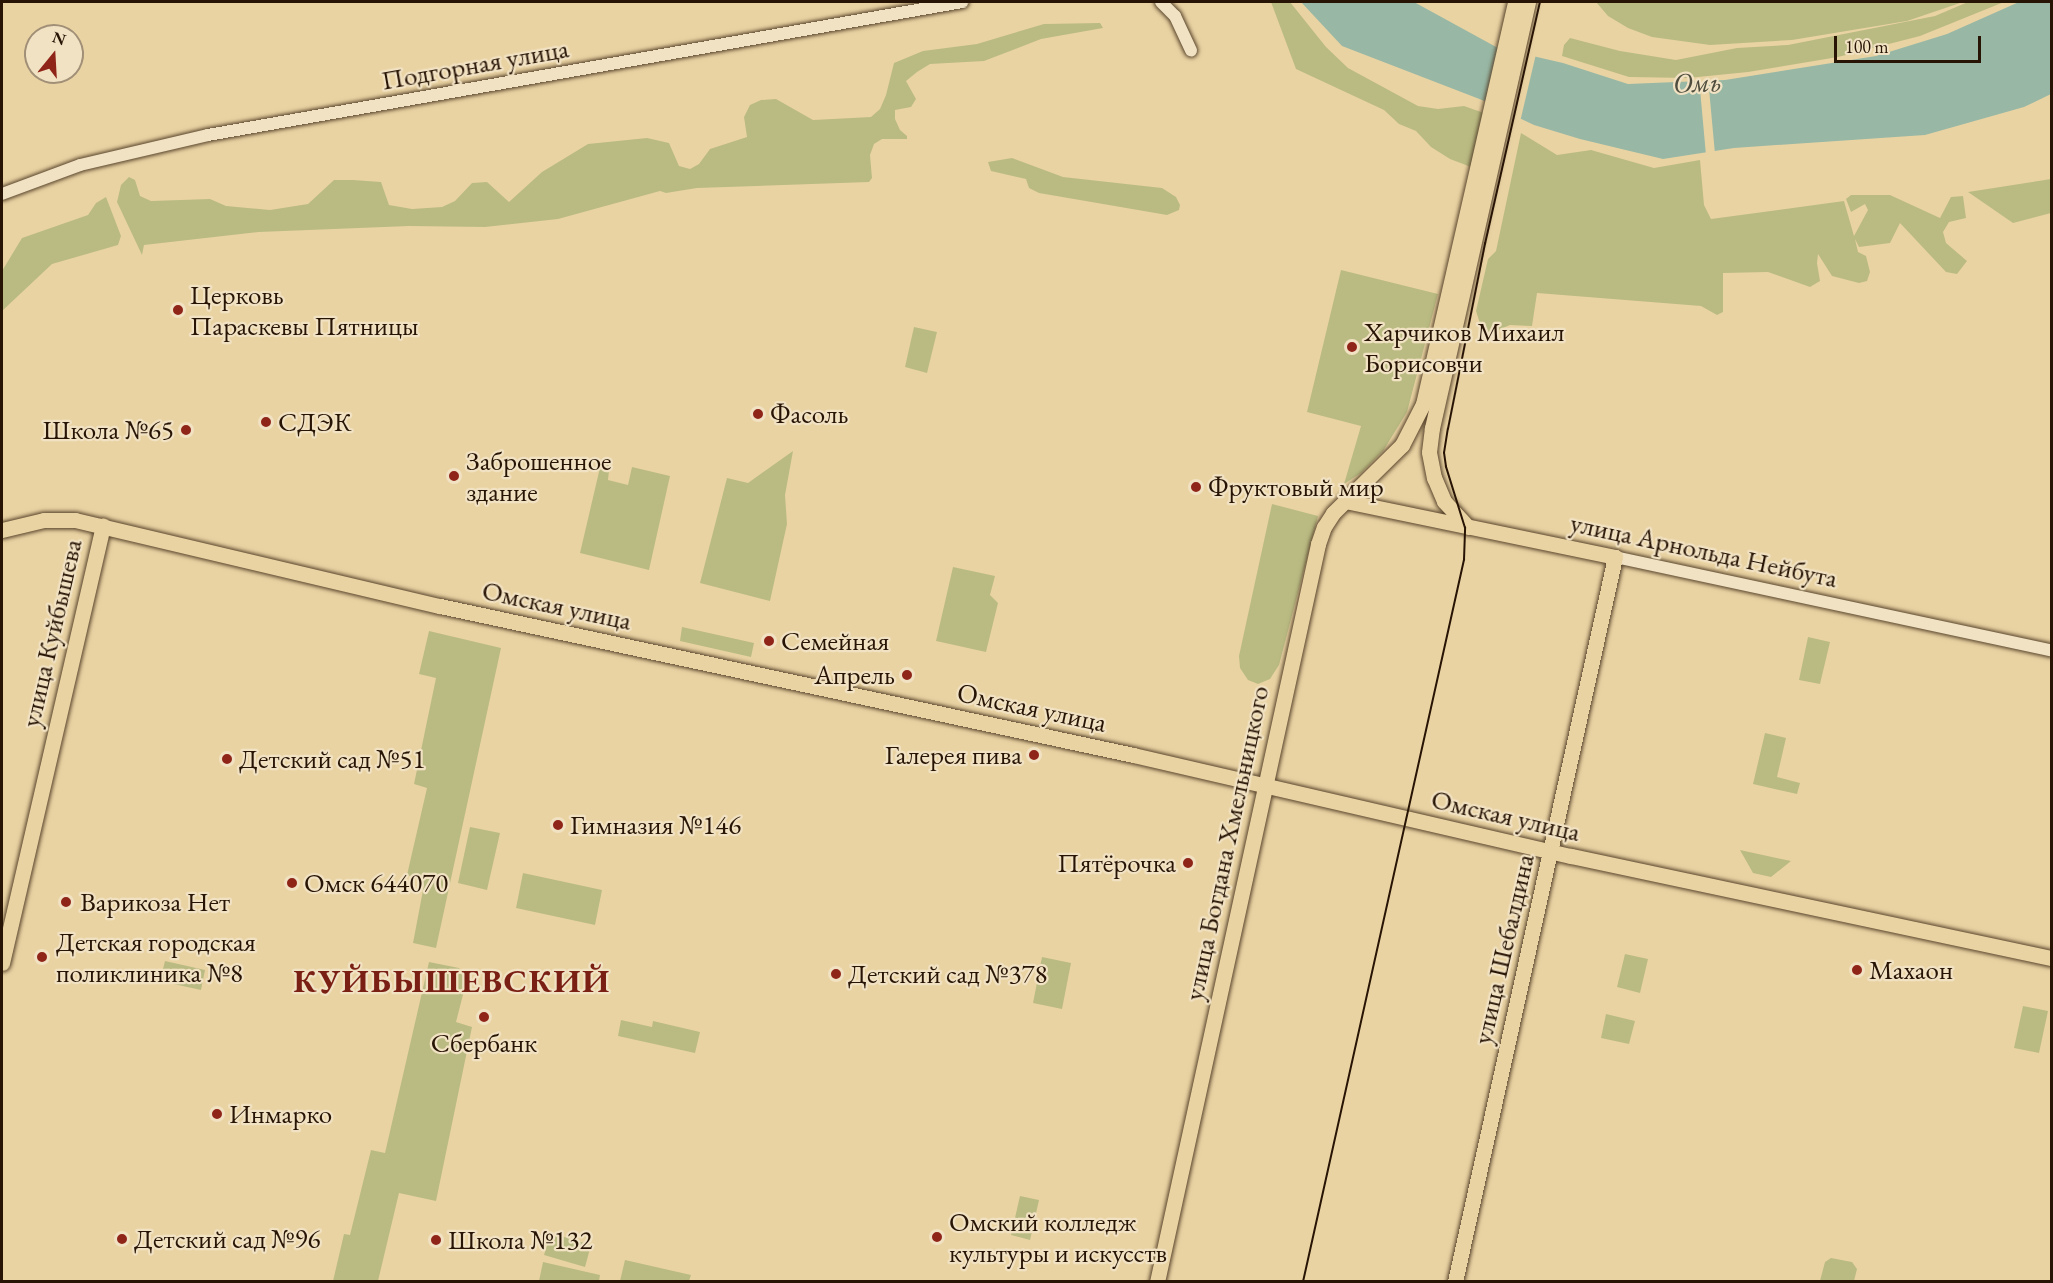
<!DOCTYPE html>
<meta charset="utf-8">
<style>
body{margin:0}
#map{position:relative;width:2053px;height:1283px;overflow:hidden;background:#ead3a3;font-family:"EB Garamond",serif}
div>[style]{position:absolute}
.green>*{inset:0;background:#babb83}
.water>*{inset:0;background:#98b8a5}
.pier>*{inset:0;background:#ead3a3}
.roads{filter:drop-shadow(0 0 2px #58442c) drop-shadow(0 0 2px #58442c)}
.minor>*{height:12px;margin:-6px;padding:0 6px;transform-origin:6px;border-radius:6px;background:#f1e2c3}
.major>*{height:15px;margin:-7.5px;padding:0 7.5px;transform-origin:7.5px;border-radius:7.5px;background:#ead3a3}
.tram>*{height:1.5px;margin:-0.75px;padding:0 0.75px;transform-origin:0.75px;border-radius:0.75px;background:#281405}
.dots>*{width:16px;height:16px;translate:-50% -50%;box-sizing:border-box;border:3px solid #f1e2c3;border-radius:50%}
span{translate:-50% -50%;white-space:nowrap;text-align:center;line-height:1.15;-webkit-text-stroke:4.5px #f1e2c3;paint-order:stroke}
.street-label{font-size:27px;color:#281405}
.poi-label{font-size:27px;color:#281405}
.left{translate:0 -50%;text-align:left}
.right{translate:-100% -50%;text-align:right}
.water-label{font-size:28px;color:#4f4d3d;font-style:italic}
.district-label{font-size:33px;color:#7a1f14;font-weight:700;letter-spacing:1.5px}
.frame{position:absolute;inset:0;border:3px solid #281405;pointer-events:none}
.north{position:absolute;left:24px;top:24px;width:60px;height:60px;box-sizing:border-box;background:#f1e2c3;border:2px solid #a19077;border-radius:50%;rotate:18deg;font-size:16px;font-weight:700;line-height:24px;text-align:center;color:#281405}
.north::after{content:'';display:block;margin:auto;width:21px;height:27px;background:#8f2418;clip-path:polygon(50% 0,100% 100%,50% 72%,0 100%)}
.scale{position:absolute;left:1834px;top:36px;width:147px;height:27px;box-sizing:border-box;border:3px solid #281405;border-top:0;padding-left:8px;font-size:18px;line-height:21px;white-space:nowrap;color:#281405;-webkit-text-stroke:4px #f1e2c3;paint-order:stroke}
</style>
<div id="map">
<div class="green">
<i style="clip-path:polygon(1271px 2px,1290px 2px,1326px 47px,1348px 68px,1418px 106px,1438px 109px,1464px 106px,1484px 113px,1471px 167px,1450px 159px,1431px 147px,1416px 131px,1399px 124px,1384px 110px,1296px 69px)"></i>
<i style="clip-path:polygon(1596px 2px,1963px 2px,1907px 21px,1792px 40px,1710px 45px,1652px 37px,1628px 28px,1608px 16px)"></i>
<i style="clip-path:polygon(1968px 2px,2004px 2px,1920px 36px,1838px 57px,1748px 72px,1688px 78px,1629px 77px,1562px 56px,1564px 45px,1570px 38px,1620px 51px,1676px 60px,1737px 48px,1788px 45px,1935px 16px)"></i>
<i style="clip-path:polygon(1100px 23px,1103px 28px,1041px 39px,984px 61px,930px 64px,917px 72px,906px 81px,916px 99px,911px 107px,895px 110px,895px 119px,900px 130px,907px 136px,907px 139px,882px 139px,874px 144px,870px 155px,872px 178px,869px 182px,697px 188px,666px 193px,660px 191px,558px 219px,485px 227px,409px 226px,259px 232px,144px 245px,142px 255px,117px 202px,121px 185px,129px 177px,135px 180px,140px 196px,151px 201px,210px 199px,226px 206px,270px 210px,308px 204px,334px 180px,353px 180px,381px 182px,389px 205px,412px 209px,442px 207px,455px 201px,472px 183px,487px 182px,509px 202px,542px 172px,588px 144px,647px 138px,669px 143px,679px 166px,690px 169px,699px 164px,710px 149px,747px 137px,744px 117px,750px 105px,761px 100px,776px 99px,813px 120px,871px 117px,880px 109px,886px 95px,894px 63px,923px 51px,977px 44px,1044px 24px)"></i>
<i style="clip-path:polygon(1521px 133px,1557px 155px,1591px 150px,1654px 168px,1700px 160px,1704px 205px,1711px 219px,1844px 201px,1854px 236px,1868px 210px,1865px 204px,1851px 212px,1846px 199px,1851px 195px,1890px 195px,1940px 218px,1951px 197px,1963px 196px,1966px 218px,1949px 222px,1943px 232px,1946px 243px,1967px 261px,1957px 274px,1946px 272px,1900px 223px,1890px 243px,1859px 247px,1855px 239px,1858px 252px,1866px 256px,1870px 272px,1867px 281px,1859px 283px,1832px 276px,1818px 254px,1817px 263px,1820px 281px,1810px 287px,1768px 272px,1723px 273px,1723px 312px,1717px 315px,1701px 306px,1537px 293px,1532px 326px,1510px 325px,1484px 336px,1476px 311px,1488px 259px,1496px 251px)"></i>
<i style="clip-path:polygon(1012px 158px,1063px 177px,1162px 188px,1176px 197px,1180px 205px,1179px 210px,1167px 215px,1039px 193px,1029px 188px,1026px 179px,991px 171px,988px 162px)"></i>
<i style="clip-path:polygon(2051px 179px,2051px 213px,2013px 223px,1968px 192px)"></i>
<i style="clip-path:polygon(106px 197px,121px 236px,118px 245px,52px 264px,2px 311px,2px 271px,22px 238px,88px 215px,96px 203px)"></i>
<i style="clip-path:polygon(1341px 270px,1438px 294px,1407px 412px,1383px 451px,1361px 473px,1344px 484px,1361px 426px,1307px 412px)"></i>
<i style="clip-path:polygon(914px 327px,937px 332px,927px 373px,905px 367px)"></i>
<i style="clip-path:polygon(793px 451px,785px 495px,787px 524px,770px 601px,700px 583px,727px 478px,748px 483px)"></i>
<i style="clip-path:polygon(602px 459px,610px 461px,608px 480px,628px 485px,632px 467px,670px 476px,649px 570px,580px 553px)"></i>
<i style="clip-path:polygon(1272px 504px,1318px 516px,1279px 665px,1270px 679px,1258px 684px,1248px 680px,1240px 668px,1239px 656px)"></i>
<i style="clip-path:polygon(953px 567px,995px 576px,990px 595px,998px 603px,986px 652px,936px 641px)"></i>
<i style="clip-path:polygon(682px 627px,754px 643px,751px 657px,680px 641px)"></i>
<i style="clip-path:polygon(429px 631px,501px 648px,436px 948px,413px 943px,424px 885px,420px 879px,407px 875px,427px 788px,414px 784px,436px 678px,419px 674px)"></i>
<i style="clip-path:polygon(1808px 637px,1830px 642px,1820px 684px,1799px 680px)"></i>
<i style="clip-path:polygon(1765px 733px,1786px 738px,1777px 777px,1800px 783px,1797px 794px,1753px 784px)"></i>
<i style="clip-path:polygon(470px 827px,500px 833px,487px 890px,458px 883px)"></i>
<i style="clip-path:polygon(1740px 850px,1791px 861px,1771px 877px,1753px 873px)"></i>
<i style="clip-path:polygon(523px 873px,602px 890px,595px 925px,516px 908px)"></i>
<i style="clip-path:polygon(1625px 954px,1648px 959px,1640px 993px,1617px 987px)"></i>
<i style="clip-path:polygon(1042px 957px,1071px 963px,1062px 1009px,1033px 1003px)"></i>
<i style="clip-path:polygon(165px 961px,205px 970px,201px 990px,160px 981px)"></i>
<i style="clip-path:polygon(429px 962px,459px 968px,466px 983px,456px 1022px,472px 1027px,436px 1201px,399px 1193px,378px 1281px,333px 1281px,344px 1234px,350px 1235px,371px 1150px,385px 1153px)"></i>
<i style="clip-path:polygon(2023px 1006px,2048px 1011px,2039px 1053px,2014px 1048px)"></i>
<i style="clip-path:polygon(1606px 1014px,1635px 1021px,1629px 1044px,1601px 1038px)"></i>
<i style="clip-path:polygon(621px 1020px,652px 1027px,653px 1021px,700px 1032px,695px 1053px,618px 1036px)"></i>
<i style="clip-path:polygon(1020px 1196px,1039px 1200px,1030px 1240px,1011px 1235px)"></i>
<i style="clip-path:polygon(551px 1233px,591px 1245px,585px 1267px,544px 1255px)"></i>
<i style="clip-path:polygon(1831px 1258px,1852px 1262px,1857px 1269px,1854px 1281px,1820px 1281px,1825px 1262px)"></i>
<i style="clip-path:polygon(625px 1260px,691px 1275px,689px 1281px,620px 1281px)"></i>
<i style="clip-path:polygon(543px 1262px,600px 1275px,599px 1281px,539px 1281px)"></i>
</div>
<div class="water">
<i style="clip-path:polygon(1301px 2px,1414px 2px,1498px 48px,1563px 63px,1628px 84px,1725px 80px,1876px 56px,1947px 34px,2019px 2px,2051px 2px,2051px 94px,2024px 107px,1925px 135px,1734px 148px,1663px 159px,1580px 139px,1534px 125px,1482px 100px,1342px 46px)"></i>
</div>
<div class="pier">
<i style="clip-path:polygon(1500px 46px,1536px 54px,1520px 122px,1486px 105px)"></i>
<i style="clip-path:polygon(1699px 78px,1708px 78px,1715px 154px,1706px 155px)"></i>
</div>
<div class="roads">
<div class="minor">
<i style="left:1161px;top:2px;width:20px;rotate:45deg"></i>
<i style="left:1175px;top:16px;width:38px;rotate:65deg"></i>
<i style="left:2px;top:194px;width:83px;rotate:-20.4deg"></i>
<i style="left:80px;top:165px;width:131px;rotate:-13.2deg"></i>
<i style="left:208px;top:135px;width:766px;rotate:-10deg"></i>
<i style="left:1615px;top:557px;width:447px;rotate:12.1deg"></i>
</div>
<div class="major">
<i style="left:1345px;top:501px;width:276px;rotate:11.7deg"></i>
<i style="left:1615px;top:557px;width:742px;rotate:102.45deg"></i>
<i style="left:1468px;top:527px;width:35px;rotate:-133deg"></i>
<i style="left:1444px;top:501px;width:25px;rotate:-113deg"></i>
<i style="left:1434px;top:478px;width:26px;rotate:-101deg"></i>
<i style="left:1429px;top:452px;width:24px;rotate:-83deg"></i>
<i style="left:1432px;top:428px;width:437px;rotate:-77.3deg"></i>
<i style="left:2px;top:530px;width:43px;rotate:-13.4deg"></i>
<i style="left:44px;top:520px;width:31px"></i>
<i style="left:75px;top:520px;width:375px;rotate:13.3deg"></i>
<i style="left:440px;top:606px;width:709px;rotate:12.13deg"></i>
<i style="left:1133px;top:755px;width:449px;rotate:13deg"></i>
<i style="left:1571px;top:856px;width:492px;rotate:12deg"></i>
<i style="left:2px;top:963px;width:449px;rotate:-77deg"></i>
<i style="left:1157px;top:1282px;width:755px;rotate:-77.69deg"></i>
<i style="left:1318px;top:544px;width:18px;rotate:-71deg"></i>
<i style="left:1324px;top:527px;width:17px;rotate:-57deg"></i>
<i style="left:1333px;top:513px;width:97px;rotate:-44.6deg"></i>
<i style="left:1402px;top:445px;width:46px;rotate:-62.9deg"></i>
<i style="left:1423px;top:404px;width:412px;rotate:-77.1deg"></i>
</div>
</div>
<div class="tram">
<i style="left:1303px;top:1282px;width:740px;rotate:-77.43deg"></i>
<i style="left:1464px;top:560px;width:32px;rotate:-88deg"></i>
<i style="left:1465px;top:528px;width:64px;rotate:-107.3deg"></i>
<i style="left:1446px;top:467px;width:14px;rotate:-98deg"></i>
<i style="left:1444px;top:453px;width:24px;rotate:-81deg"></i>
<i style="left:1448px;top:429px;width:189px;rotate:-78.7deg"></i>
<i style="left:1485px;top:244px;width:248px;rotate:-77.2deg"></i>
</div>
<div class="dots">
<i style="left:178px;top:310px;background:#8f2418"></i>
<i style="left:1352px;top:347px;background:#8f2418"></i>
<i style="left:758px;top:414px;background:#8f2418"></i>
<i style="left:266px;top:422px;background:#8f2418"></i>
<i style="left:186px;top:430px;background:#8f2418"></i>
<i style="left:454px;top:476px;background:#8f2418"></i>
<i style="left:1196px;top:487px;background:#8f2418"></i>
<i style="left:769px;top:641px;background:#8f2418"></i>
<i style="left:907px;top:675px;background:#8f2418"></i>
<i style="left:1034px;top:755px;background:#8f2418"></i>
<i style="left:227px;top:759px;background:#8f2418"></i>
<i style="left:558px;top:825px;background:#8f2418"></i>
<i style="left:1188px;top:863px;background:#8f2418"></i>
<i style="left:292px;top:883px;background:#8f2418"></i>
<i style="left:66px;top:902px;background:#8f2418"></i>
<i style="left:42px;top:957px;background:#8f2418"></i>
<i style="left:1857px;top:970px;background:#8f2418"></i>
<i style="left:836px;top:974px;background:#8f2418"></i>
<i style="left:484px;top:1017px;background:#8f2418"></i>
<i style="left:217px;top:1114px;background:#8f2418"></i>
<i style="left:937px;top:1237px;background:#8f2418"></i>
<i style="left:122px;top:1239px;background:#8f2418"></i>
<i style="left:436px;top:1240px;background:#8f2418"></i>
</div>
<div class="street-label">
<span style="left:475px;top:64px;rotate:-10deg">Подгорная улица</span>
<span style="left:1704px;top:550px;rotate:12deg">улица Арнольда Нейбута</span>
<span style="left:557px;top:605px;rotate:12deg">Омская улица</span>
<span style="left:51px;top:633px;rotate:-77deg">улица Куйбышева</span>
<span style="left:1032px;top:707px;rotate:12deg">Омская улица</span>
<span style="left:1506px;top:815px;rotate:13deg">Омская улица</span>
<span style="left:1226px;top:843px;rotate:-78deg">улица Богдана Хмельницкого</span>
<span style="left:1503px;top:949px;rotate:-77deg">улица Шебалдина</span>
</div>
<div class="poi-label">
<span class="left" style="left:190px;top:310px">Церковь<br>Параскевы Пятницы</span>
<span class="left" style="left:1364px;top:347px">Харчиков Михаил<br>Борисовчи</span>
<span class="left" style="left:770px;top:414px">Фасоль</span>
<span class="left" style="left:278px;top:422px">СДЭК</span>
<span class="right" style="left:174px;top:430px">Школа №65</span>
<span class="left" style="left:466px;top:476px">Заброшенное<br>здание</span>
<span class="left" style="left:1208px;top:487px">Фруктовый мир</span>
<span class="left" style="left:781px;top:641px">Семейная</span>
<span class="right" style="left:895px;top:675px">Апрель</span>
<span class="right" style="left:1022px;top:755px">Галерея пива</span>
<span class="left" style="left:239px;top:759px">Детский сад №51</span>
<span class="left" style="left:570px;top:825px">Гимназия №146</span>
<span class="right" style="left:1176px;top:863px">Пятёрочка</span>
<span class="left" style="left:304px;top:883px">Омск 644070</span>
<span class="left" style="left:80px;top:902px">Варикоза Нет</span>
<span class="left" style="left:56px;top:957px">Детская городская<br>поликлиника №8</span>
<span class="left" style="left:1869px;top:970px">Махаон</span>
<span class="left" style="left:848px;top:974px">Детский сад №378</span>
<span style="left:484px;top:1043px">Сбербанк</span>
<span class="left" style="left:229px;top:1114px">Инмарко</span>
<span class="left" style="left:949px;top:1237px">Омский колледж<br>культуры и искусств</span>
<span class="left" style="left:134px;top:1239px">Детский сад №96</span>
<span class="left" style="left:448px;top:1240px">Школа №132</span>
</div>
<div class="water-label">
<span style="left:1697px;top:82px;rotate:-2deg">Омь</span>
</div>
<div class="district-label">
<span style="left:452px;top:981px">КУЙБЫШЕВСКИЙ</span>
</div>
<div class="frame"></div>
<div class="north">N</div>
<div class="scale">100 m</div>
</div>
